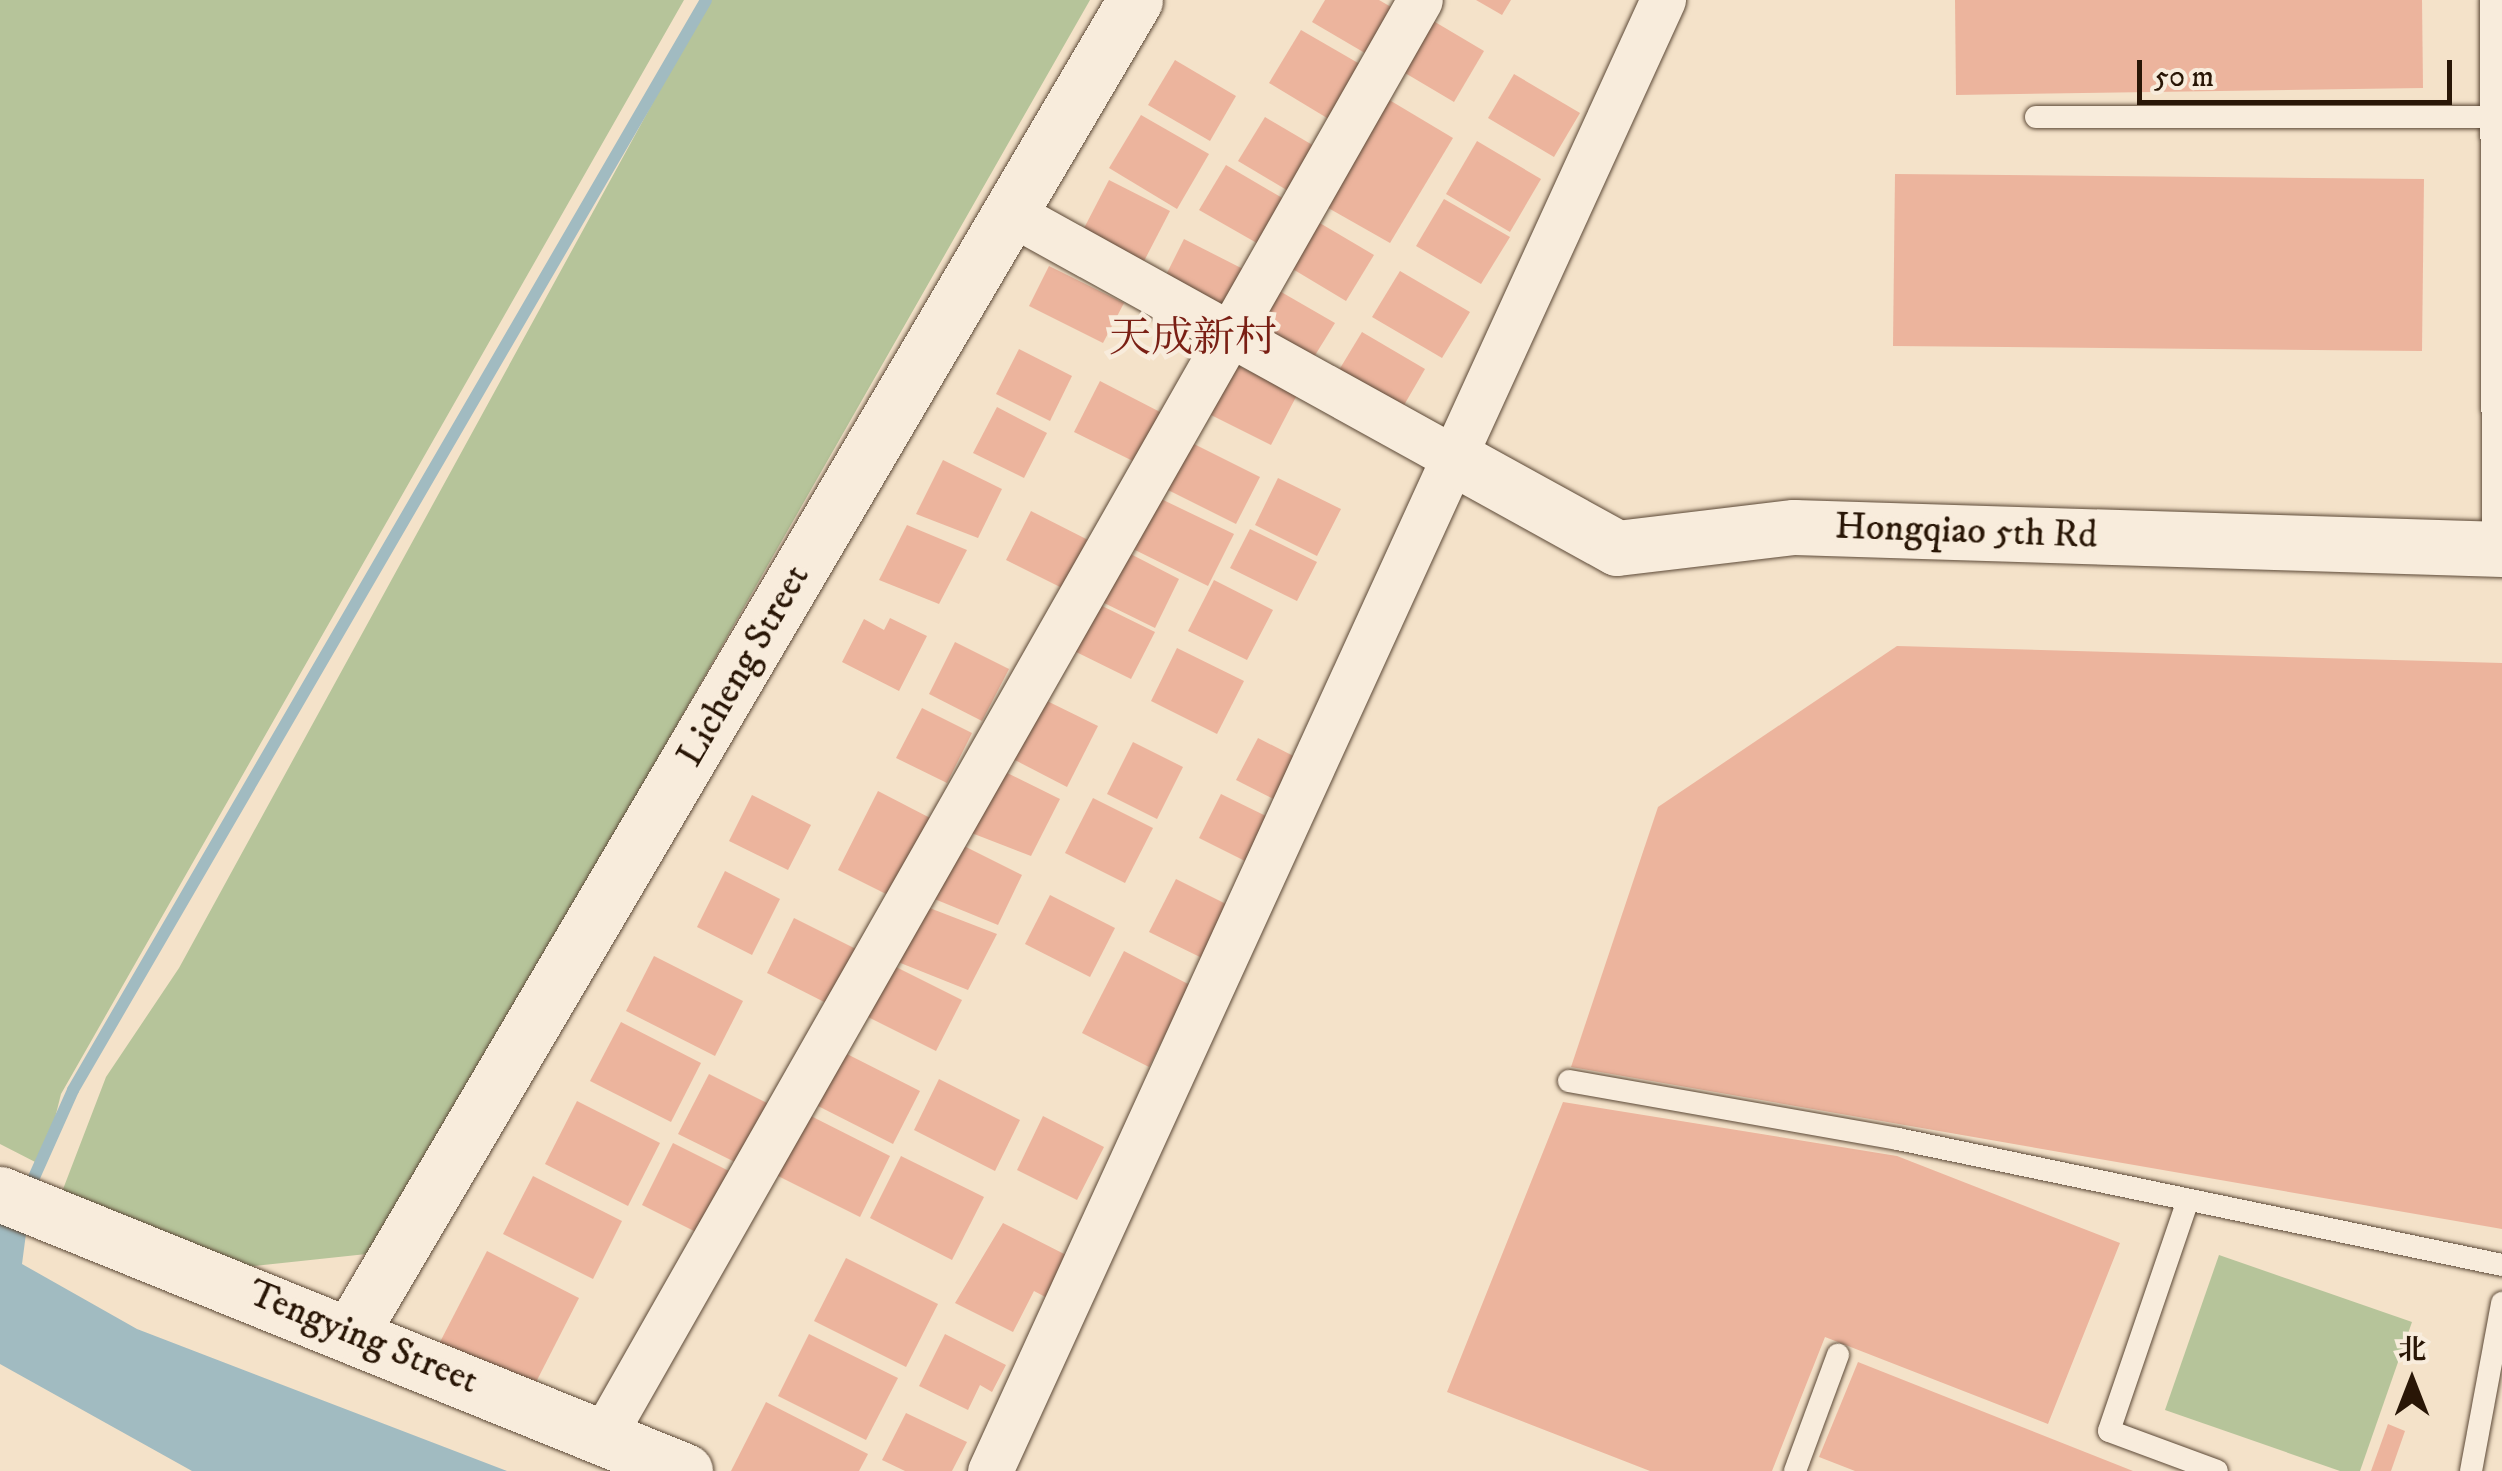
<!DOCTYPE html>
<meta charset="utf-8">
<style>
body{margin:0}
#map{position:relative;width:2502px;height:1471px;overflow:hidden;background:#f4e2c9;font-family:"IM FELL DW Pica","Noto Serif SC",serif}
div>[style]{position:absolute}
.green>*{inset:0;background:#b6c49a}
.water>*{inset:0;background:#a1bbc1}
.stream>*{height:12px;margin:-6px;padding:0 6px;transform-origin:6px;border-radius:6px;background:#a1bbc1}
.building>*{inset:0;background:#ecb49d}
.roads{filter:drop-shadow(0 0 2px #5c4937) drop-shadow(0 0 2px #5c4937)}
.lane>*{height:22px;margin:-11px;padding:0 11px;transform-origin:11px;border-radius:11px;background:#f8ecdc}
.street>*{height:45px;margin:-22.5px;padding:0 22.5px;transform-origin:22.5px;border-radius:22.5px;background:#f8ecdc}
.secondary>*{height:55px;margin:-27.5px;padding:0 27.5px;transform-origin:27.5px;border-radius:27.5px;background:#f8ecdc}
span{translate:-50% -50%;white-space:nowrap;text-align:center;line-height:1.15;-webkit-text-stroke:9px #f8ecdc;paint-order:stroke}
.street-label{font-size:38px;color:#291606}
.quarter-label{font-size:42px;color:#7a1f14}
.north{position:absolute;left:2362px;top:1331px;width:100px;height:100px;-webkit-text-stroke:8px #f8ecdc;paint-order:stroke;rotate:0deg;font-size:28px;font-weight:700;line-height:40px;text-align:center;color:#291606}
.north::after{content:'';display:block;margin:auto;width:35px;height:45px;background:#291606;clip-path:polygon(50% 0,100% 100%,50% 72%,0 100%)}
.scale{position:absolute;left:2137px;top:60px;width:315px;height:45px;box-sizing:border-box;border:5px solid #291606;border-top:0;padding-left:12px;font-size:30px;line-height:35px;white-space:nowrap;color:#291606;-webkit-text-stroke:8px #f8ecdc;paint-order:stroke}
</style>
<div id="map">
<div class="green">
<i style="clip-path:polygon(0 0,684px 0,61px 1094px,43px 1166px,0 1144px)"></i>
<i style="clip-path:polygon(709px 0,1090px 0,376px 1253px,235px 1268px,60px 1197px,106px 1077px,179px 968px)"></i>
<i style="clip-path:polygon(2219px 1255px,2412px 1322px,2360px 1471px,2340px 1471px,2165px 1410px)"></i>
</div>
<div class="water">
<i style="clip-path:polygon(0 1221px,27px 1226px,22px 1264px,137px 1329px,507px 1471px,192px 1471px,0 1364px)"></i>
</div>
<div class="stream">
<i style="left:27px;top:1193px;width:113px;rotate:-65.9deg"></i>
<i style="left:73px;top:1090px;width:1260px;rotate:-59.85deg"></i>
</div>
<div class="building">
<i style="clip-path:polygon(1325px 0,1379px 0,1398px 11px,1370px 56px,1312px 22px)"></i>
<i style="clip-path:polygon(1476px 0,1511px 0,1502px 15px)"></i>
<i style="clip-path:polygon(1955px 0,2422px 0,2423px 88px,1956px 95px)"></i>
<i style="clip-path:polygon(1430px 19px,1484px 51px,1454px 102px,1400px 70px)"></i>
<i style="clip-path:polygon(1301px 30px,1365px 67px,1332px 121px,1269px 83px)"></i>
<i style="clip-path:polygon(1175px 60px,1236px 96px,1210px 141px,1148px 105px)"></i>
<i style="clip-path:polygon(1514px 74px,1580px 113px,1554px 157px,1488px 118px)"></i>
<i style="clip-path:polygon(1386px 98px,1453px 138px,1390px 243px,1323px 205px)"></i>
<i style="clip-path:polygon(1141px 115px,1209px 154px,1177px 209px,1109px 168px)"></i>
<i style="clip-path:polygon(1265px 117px,1321px 150px,1295px 195px,1238px 161px)"></i>
<i style="clip-path:polygon(1477px 141px,1541px 179px,1510px 232px,1446px 194px)"></i>
<i style="clip-path:polygon(1226px 165px,1296px 206px,1269px 250px,1199px 210px)"></i>
<i style="clip-path:polygon(1895px 174px,2424px 179px,2422px 351px,1893px 346px)"></i>
<i style="clip-path:polygon(1109px 180px,1170px 211px,1142px 265px,1081px 234px)"></i>
<i style="clip-path:polygon(1444px 199px,1510px 237px,1481px 284px,1416px 246px)"></i>
<i style="clip-path:polygon(1313px 219px,1374px 255px,1346px 301px,1286px 265px)"></i>
<i style="clip-path:polygon(1184px 239px,1245px 270px,1222px 315px,1161px 285px)"></i>
<i style="clip-path:polygon(1049px 266px,1124px 303px,1103px 343px,1029px 306px)"></i>
<i style="clip-path:polygon(1400px 271px,1470px 312px,1442px 358px,1372px 317px)"></i>
<i style="clip-path:polygon(1276px 289px,1335px 323px,1309px 365px,1251px 331px)"></i>
<i style="clip-path:polygon(1362px 332px,1425px 369px,1400px 412px,1336px 375px)"></i>
<i style="clip-path:polygon(1019px 349px,1072px 376px,1050px 421px,996px 394px)"></i>
<i style="clip-path:polygon(1231px 362px,1297px 395px,1271px 445px,1205px 412px)"></i>
<i style="clip-path:polygon(1100px 381px,1162px 413px,1137px 463px,1074px 432px)"></i>
<i style="clip-path:polygon(997px 407px,1047px 433px,1024px 478px,973px 453px)"></i>
<i style="clip-path:polygon(1190px 442px,1260px 477px,1236px 524px,1166px 489px)"></i>
<i style="clip-path:polygon(943px 460px,1002px 489px,978px 538px,916px 514px)"></i>
<i style="clip-path:polygon(1278px 478px,1341px 509px,1317px 556px,1255px 525px)"></i>
<i style="clip-path:polygon(1157px 497px,1234px 534px,1208px 586px,1131px 548px)"></i>
<i style="clip-path:polygon(1031px 511px,1092px 542px,1068px 591px,1006px 560px)"></i>
<i style="clip-path:polygon(907px 525px,967px 550px,939px 604px,879px 580px)"></i>
<i style="clip-path:polygon(1250px 529px,1317px 562px,1297px 601px,1230px 568px)"></i>
<i style="clip-path:polygon(1119px 548px,1179px 579px,1155px 628px,1094px 598px)"></i>
<i style="clip-path:polygon(1214px 580px,1273px 610px,1247px 660px,1188px 631px)"></i>
<i style="clip-path:polygon(1090px 600px,1155px 632px,1131px 679px,1066px 647px)"></i>
<i style="clip-path:polygon(890px 618px,927px 636px,899px 691px,842px 662px,864px 619px,884px 630px)"></i>
<i style="clip-path:polygon(955px 642px,1009px 669px,982px 721px,929px 694px)"></i>
<i style="clip-path:polygon(1897px 646px,2502px 663px,2502px 1229px,1571px 1067px,1658px 807px)"></i>
<i style="clip-path:polygon(1177px 648px,1244px 681px,1217px 734px,1151px 701px)"></i>
<i style="clip-path:polygon(1041px 698px,1098px 726px,1067px 787px,1011px 758px)"></i>
<i style="clip-path:polygon(922px 708px,972px 733px,947px 783px,896px 758px)"></i>
<i style="clip-path:polygon(1258px 738px,1307px 763px,1285px 805px,1236px 780px)"></i>
<i style="clip-path:polygon(1133px 742px,1183px 767px,1157px 819px,1107px 794px)"></i>
<i style="clip-path:polygon(1001px 770px,1060px 799px,1031px 856px,969px 832px)"></i>
<i style="clip-path:polygon(878px 791px,934px 820px,894px 898px,838px 870px)"></i>
<i style="clip-path:polygon(1221px 794px,1276px 821px,1253px 865px,1199px 838px)"></i>
<i style="clip-path:polygon(752px 795px,811px 825px,788px 870px,729px 841px)"></i>
<i style="clip-path:polygon(1093px 798px,1153px 828px,1125px 883px,1065px 853px)"></i>
<i style="clip-path:polygon(960px 844px,1022px 875px,998px 925px,932px 898px)"></i>
<i style="clip-path:polygon(725px 871px,780px 899px,752px 955px,697px 927px)"></i>
<i style="clip-path:polygon(1176px 879px,1232px 907px,1206px 960px,1149px 932px)"></i>
<i style="clip-path:polygon(1050px 895px,1115px 928px,1090px 977px,1025px 944px)"></i>
<i style="clip-path:polygon(927px 907px,997px 934px,968px 990px,898px 962px)"></i>
<i style="clip-path:polygon(794px 918px,866px 954px,838px 1009px,767px 973px)"></i>
<i style="clip-path:polygon(1124px 951px,1190px 985px,1149px 1067px,1082px 1033px)"></i>
<i style="clip-path:polygon(654px 956px,743px 1001px,715px 1056px,626px 1011px)"></i>
<i style="clip-path:polygon(890px 964px,962px 1000px,936px 1051px,864px 1015px)"></i>
<i style="clip-path:polygon(621px 1022px,701px 1063px,671px 1122px,590px 1081px)"></i>
<i style="clip-path:polygon(845px 1053px,920px 1091px,893px 1144px,818px 1106px)"></i>
<i style="clip-path:polygon(709px 1074px,773px 1106px,743px 1166px,678px 1134px)"></i>
<i style="clip-path:polygon(939px 1079px,1020px 1120px,995px 1171px,914px 1130px)"></i>
<i style="clip-path:polygon(577px 1101px,660px 1143px,628px 1206px,545px 1164px)"></i>
<i style="clip-path:polygon(1563px 1102px,1897px 1156px,2120px 1243px,2048px 1424px,1825px 1337px,1772px 1471px,1650px 1471px,1447px 1392px)"></i>
<i style="clip-path:polygon(803px 1112px,890px 1156px,860px 1217px,772px 1173px)"></i>
<i style="clip-path:polygon(1043px 1116px,1104px 1147px,1077px 1200px,1017px 1170px)"></i>
<i style="clip-path:polygon(673px 1143px,739px 1176px,708px 1238px,642px 1205px)"></i>
<i style="clip-path:polygon(901px 1156px,984px 1197px,952px 1260px,870px 1218px)"></i>
<i style="clip-path:polygon(533px 1176px,622px 1221px,593px 1279px,503px 1234px)"></i>
<i style="clip-path:polygon(1003px 1223px,1074px 1259px,1053px 1301px,1034px 1291px,1013px 1332px,955px 1303px)"></i>
<i style="clip-path:polygon(487px 1251px,579px 1298px,532px 1390px,439px 1344px)"></i>
<i style="clip-path:polygon(846px 1258px,938px 1304px,906px 1367px,814px 1321px)"></i>
<i style="clip-path:polygon(809px 1334px,898px 1378px,866px 1440px,778px 1396px)"></i>
<i style="clip-path:polygon(945px 1334px,1006px 1365px,992px 1392px,980px 1385px,968px 1410px,919px 1386px)"></i>
<i style="clip-path:polygon(1858px 1362px,2133px 1471px,1855px 1471px,1819px 1457px)"></i>
<i style="clip-path:polygon(766px 1402px,868px 1454px,859px 1471px,731px 1471px)"></i>
<i style="clip-path:polygon(906px 1413px,967px 1442px,952px 1471px,905px 1471px,882px 1460px)"></i>
<i style="clip-path:polygon(2388px 1424px,2405px 1431px,2391px 1471px,2371px 1471px)"></i>
</div>
<div class="roads">
<div class="lane">
<i style="left:2491px;top:0;width:548px;rotate:89.79deg"></i>
<i style="left:2036px;top:117px;width:466px"></i>
<i style="left:1569px;top:1081px;width:334px;rotate:10deg"></i>
<i style="left:1898px;top:1139px;width:617px;rotate:11.78deg"></i>
<i style="left:2188px;top:1200px;width:244px;rotate:108.9deg"></i>
<i style="left:2109px;top:1431px;width:115px;rotate:20.3deg"></i>
<i style="left:1795px;top:1471px;width:124px;rotate:-69.7deg"></i>
<i style="left:2471px;top:1471px;width:171px;rotate:-79.5deg"></i>
</div>
<div class="street">
<i style="left:1011px;top:213px;width:506px;rotate:28.94deg"></i>
<i style="left:602px;top:1438px;width:1654px;rotate:-60.37deg"></i>
<i style="left:990px;top:1471px;width:1618px;rotate:-65.42deg"></i>
</div>
<div class="secondary">
<i style="left:1454px;top:458px;width:186px;rotate:28.9deg"></i>
<i style="left:1617px;top:548px;width:178px;rotate:-6.8deg"></i>
<i style="left:1794px;top:527px;width:708px;rotate:1.78deg"></i>
<i style="left:0;top:1194px;width:739px;rotate:22.02deg"></i>
<i style="left:352px;top:1331px;width:1544px;rotate:-59.53deg"></i>
</div>
</div>
<div class="street-label">
<span style="left:1966px;top:532px;rotate:2deg">Hongqiao 5th Rd</span>
<span style="left:744px;top:666px;rotate:-60deg">Licheng Street</span>
<span style="left:363px;top:1338px;rotate:22deg">Tengying Street</span>
</div>
<div class="quarter-label">
<span style="left:1193px;top:339px">天成新村</span>
</div>
<div class="north">北</div>
<div class="scale">50 m</div>
</div>
